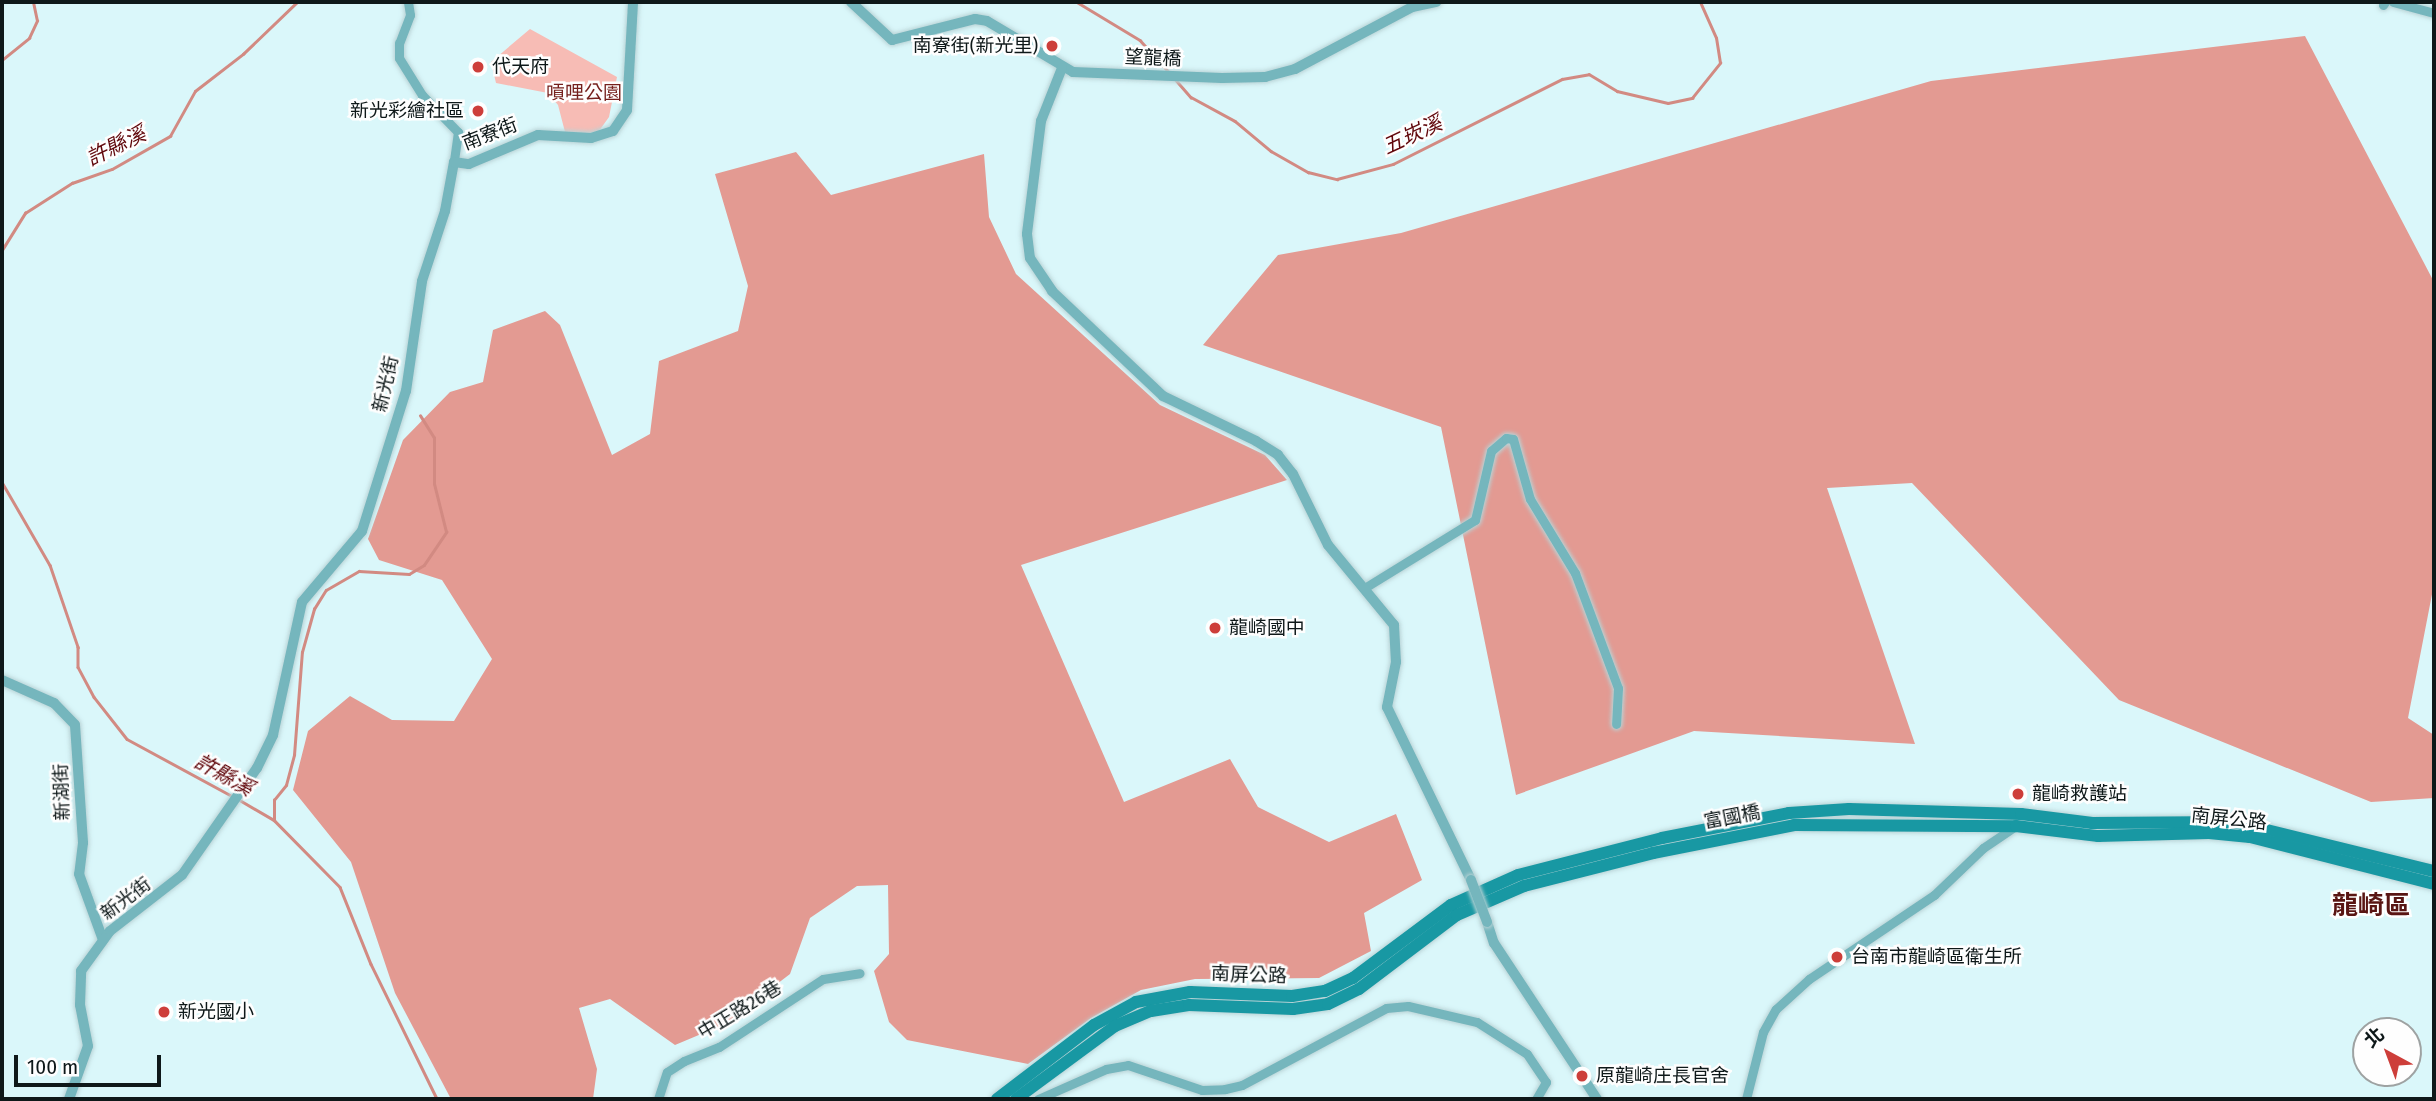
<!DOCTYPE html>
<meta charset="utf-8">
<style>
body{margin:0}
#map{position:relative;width:2436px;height:1101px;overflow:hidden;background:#daf7fa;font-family:"Fira Sans Condensed","Noto Sans TC",sans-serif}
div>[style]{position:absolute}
.green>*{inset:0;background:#f7bcb5}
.forest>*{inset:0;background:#e39a92}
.stream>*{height:2.5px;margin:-1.25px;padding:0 1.25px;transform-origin:1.25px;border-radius:1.25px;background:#d28a82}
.roads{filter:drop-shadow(0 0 2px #b9d3d6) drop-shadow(0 0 2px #b9d3d6)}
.minor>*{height:9px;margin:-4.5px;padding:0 4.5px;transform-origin:4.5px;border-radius:4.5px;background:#75b6bd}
.tertiary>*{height:10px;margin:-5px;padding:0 5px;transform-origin:5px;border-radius:5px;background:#75b6bd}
.secondary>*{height:12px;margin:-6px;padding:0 6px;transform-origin:6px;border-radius:6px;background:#1898a3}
.bridges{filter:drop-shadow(0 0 2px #b9d3d6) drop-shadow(0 0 2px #b9d3d6)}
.tertiary-bridge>*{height:10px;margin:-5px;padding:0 5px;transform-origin:5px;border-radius:5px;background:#75b6bd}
.dots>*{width:19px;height:19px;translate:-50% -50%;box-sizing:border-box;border:4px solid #fefefe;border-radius:50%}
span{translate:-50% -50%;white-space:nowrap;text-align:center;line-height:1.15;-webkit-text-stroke:5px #fefefe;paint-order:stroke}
.poi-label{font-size:19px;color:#0e1819}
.right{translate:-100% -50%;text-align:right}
.left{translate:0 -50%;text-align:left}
.street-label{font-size:19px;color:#0e1819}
.park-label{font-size:19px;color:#75201d}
.water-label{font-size:21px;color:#60070b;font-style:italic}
.district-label{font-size:26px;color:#591513;font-weight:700}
.frame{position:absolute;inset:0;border:4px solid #0e1819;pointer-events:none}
.north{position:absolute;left:2352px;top:1017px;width:70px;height:70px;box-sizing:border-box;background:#fefefe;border:2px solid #9ea2a2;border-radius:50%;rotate:319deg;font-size:19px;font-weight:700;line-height:28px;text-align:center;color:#0e1819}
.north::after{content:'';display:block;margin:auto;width:24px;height:32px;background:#cd3e3a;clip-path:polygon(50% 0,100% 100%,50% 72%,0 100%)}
.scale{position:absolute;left:14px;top:1055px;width:147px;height:32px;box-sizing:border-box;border:4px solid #0e1819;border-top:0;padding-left:9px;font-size:21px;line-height:24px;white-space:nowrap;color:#0e1819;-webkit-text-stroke:5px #fefefe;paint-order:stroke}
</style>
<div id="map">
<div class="green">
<i style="clip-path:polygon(530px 29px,617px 77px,609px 117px,599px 131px,581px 135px,565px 132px,558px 105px,548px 93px,496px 83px,491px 62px)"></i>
</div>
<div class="forest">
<i style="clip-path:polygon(2305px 36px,2434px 282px,2434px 584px,2408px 718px,2434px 735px,2434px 798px,2371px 802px,2119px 700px,1912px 483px,1827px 488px,1915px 744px,1694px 731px,1516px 795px,1441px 427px,1203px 345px,1278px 255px,1401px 233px,1931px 81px)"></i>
<i style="clip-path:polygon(796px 152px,831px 195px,984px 154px,989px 217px,1016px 274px,1160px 405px,1265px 455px,1287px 480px,1021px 565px,1124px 802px,1230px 759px,1258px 807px,1329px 842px,1396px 814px,1422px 880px,1364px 913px,1371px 951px,1319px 978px,1195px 979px,1141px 990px,1091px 1018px,1028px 1064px,907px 1040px,889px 1022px,874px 971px,889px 954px,888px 885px,857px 886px,810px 918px,790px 974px,725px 1024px,675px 1045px,610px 999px,579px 1008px,597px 1069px,593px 1099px,451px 1099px,395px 993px,351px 862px,293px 790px,308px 731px,350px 696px,392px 720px,454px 721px,492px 659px,442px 580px,379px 560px,368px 539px,403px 440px,450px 392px,483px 382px,493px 330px,545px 311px,560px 325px,612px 455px,650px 434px,659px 361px,738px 331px,748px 286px,715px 174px)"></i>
</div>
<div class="stream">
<i style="left:1077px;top:2px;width:74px;rotate:31.1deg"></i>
<i style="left:1140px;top:40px;width:43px;rotate:47.8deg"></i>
<i style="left:2px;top:60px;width:35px;rotate:-39deg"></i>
<i style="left:29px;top:38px;width:19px;rotate:-65deg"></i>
<i style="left:37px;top:21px;width:19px;rotate:-102deg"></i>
<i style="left:1176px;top:80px;width:23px;rotate:49deg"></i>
<i style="left:1191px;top:97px;width:50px;rotate:28.6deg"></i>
<i style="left:1235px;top:121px;width:47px;rotate:39.8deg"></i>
<i style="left:1271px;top:151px;width:43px;rotate:29.6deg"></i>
<i style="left:1308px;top:172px;width:30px;rotate:14deg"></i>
<i style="left:1337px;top:179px;width:58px;rotate:-15deg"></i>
<i style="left:1393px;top:164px;width:189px;rotate:-26.7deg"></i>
<i style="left:1562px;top:79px;width:27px;rotate:-10deg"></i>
<i style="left:1589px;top:74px;width:33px;rotate:31deg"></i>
<i style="left:1617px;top:91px;width:52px;rotate:13.2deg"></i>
<i style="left:1668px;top:103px;width:25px;rotate:-12deg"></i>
<i style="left:1692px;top:98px;width:45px;rotate:-51.3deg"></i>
<i style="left:1720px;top:63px;width:25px;rotate:-99deg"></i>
<i style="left:1716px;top:38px;width:39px;rotate:-114deg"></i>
<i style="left:2px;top:250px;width:44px;rotate:-58.1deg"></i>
<i style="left:25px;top:213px;width:56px;rotate:-32.6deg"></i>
<i style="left:72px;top:183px;width:42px;rotate:-19.3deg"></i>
<i style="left:112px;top:169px;width:67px;rotate:-29.6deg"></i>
<i style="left:170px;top:136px;width:51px;rotate:-60.9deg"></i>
<i style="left:195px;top:91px;width:61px;rotate:-37.6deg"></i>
<i style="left:243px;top:54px;width:75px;rotate:-43.9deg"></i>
<i style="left:2px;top:482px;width:96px;rotate:60deg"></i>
<i style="left:50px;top:565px;width:87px;rotate:71.1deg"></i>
<i style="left:78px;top:647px;width:20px;rotate:90deg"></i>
<i style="left:78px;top:667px;width:34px;rotate:62deg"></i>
<i style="left:94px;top:697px;width:53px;rotate:51.8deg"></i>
<i style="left:127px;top:739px;width:119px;rotate:28.5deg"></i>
<i style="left:238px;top:799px;width:42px;rotate:30.3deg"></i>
<i style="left:274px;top:820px;width:94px;rotate:45.4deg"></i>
<i style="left:340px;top:887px;width:83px;rotate:68.1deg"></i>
<i style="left:371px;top:964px;width:150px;rotate:63.9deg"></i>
<i style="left:274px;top:819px;width:19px;rotate:-90deg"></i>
<i style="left:274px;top:800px;width:19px;rotate:-51deg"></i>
<i style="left:286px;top:785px;width:31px;rotate:-75deg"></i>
<i style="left:294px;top:755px;width:103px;rotate:-85.6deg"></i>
<i style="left:302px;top:652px;width:45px;rotate:-74.4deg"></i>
<i style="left:314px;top:609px;width:22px;rotate:-58deg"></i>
<i style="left:326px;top:590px;width:38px;rotate:-30deg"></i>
<i style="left:359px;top:571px;width:50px;rotate:3.4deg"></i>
<i style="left:409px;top:574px;width:17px;rotate:-31deg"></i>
<i style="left:424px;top:565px;width:40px;rotate:-56deg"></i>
<i style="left:446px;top:532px;width:49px;rotate:-104deg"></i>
<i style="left:434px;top:484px;width:46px;rotate:-90deg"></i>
<i style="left:434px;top:438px;width:26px;rotate:-122deg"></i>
</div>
<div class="roads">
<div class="minor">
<i style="left:408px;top:2px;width:13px;rotate:81deg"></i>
<i style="left:410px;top:15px;width:30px;rotate:111deg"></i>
<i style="left:399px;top:43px;width:15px;rotate:90deg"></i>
<i style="left:399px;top:58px;width:44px;rotate:58.1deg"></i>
<i style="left:422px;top:95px;width:52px;rotate:45.8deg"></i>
<i style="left:458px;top:132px;width:30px;rotate:98deg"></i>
<i style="left:2393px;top:2px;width:42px;rotate:15deg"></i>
<i style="left:2383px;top:5px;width:4px;rotate:-56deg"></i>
<i style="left:1366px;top:587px;width:128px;rotate:-31.6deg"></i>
<i style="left:1475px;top:520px;width:71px;rotate:-76.9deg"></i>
<i style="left:1491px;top:451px;width:20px;rotate:-41deg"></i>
<i style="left:1506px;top:438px;width:7px;rotate:8deg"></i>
<i style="left:1513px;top:439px;width:62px;rotate:74.2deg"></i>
<i style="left:1530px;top:499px;width:87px;rotate:58.7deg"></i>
<i style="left:1575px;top:573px;width:123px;rotate:69.5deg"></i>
<i style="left:1618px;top:688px;width:36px;rotate:93deg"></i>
<i style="left:658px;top:1099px;width:28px;rotate:-72deg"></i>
<i style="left:667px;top:1072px;width:20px;rotate:-33deg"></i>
<i style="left:684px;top:1061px;width:38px;rotate:-22deg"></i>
<i style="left:719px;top:1047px;width:124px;rotate:-33.2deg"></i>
<i style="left:823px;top:979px;width:37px;rotate:-9deg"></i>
<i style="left:1038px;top:1099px;width:74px;rotate:-23.8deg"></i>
<i style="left:1106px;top:1069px;width:22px;rotate:-10deg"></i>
<i style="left:1128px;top:1065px;width:78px;rotate:18.7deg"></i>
<i style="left:1202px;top:1090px;width:23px;rotate:-2deg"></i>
<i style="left:1225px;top:1089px;width:17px;rotate:-13deg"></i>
<i style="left:1242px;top:1085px;width:163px;rotate:-28.1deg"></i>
<i style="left:1386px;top:1008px;width:22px;rotate:-5deg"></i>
<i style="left:1408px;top:1006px;width:71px;rotate:13.1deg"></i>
<i style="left:1477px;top:1022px;width:59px;rotate:32.6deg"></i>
<i style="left:1527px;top:1054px;width:34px;rotate:56deg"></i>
<i style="left:1546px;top:1082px;width:20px;rotate:120deg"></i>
<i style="left:1746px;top:1099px;width:69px;rotate:-75.8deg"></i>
<i style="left:1763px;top:1032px;width:26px;rotate:-61deg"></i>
<i style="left:1776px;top:1009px;width:45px;rotate:-42.3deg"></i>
<i style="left:1809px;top:979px;width:151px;rotate:-33.9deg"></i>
<i style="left:1934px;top:895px;width:68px;rotate:-43.8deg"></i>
<i style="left:1983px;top:848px;width:37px;rotate:-34deg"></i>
</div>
<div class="tertiary">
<i style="left:851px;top:2px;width:56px;rotate:42.8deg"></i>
<i style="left:892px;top:40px;width:86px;rotate:-14.2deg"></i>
<i style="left:975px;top:19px;width:12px;rotate:9deg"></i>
<i style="left:987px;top:21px;width:100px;rotate:30.7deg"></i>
<i style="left:1073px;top:72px;width:149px;rotate:2.3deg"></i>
<i style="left:1222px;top:78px;width:43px;rotate:-1.3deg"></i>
<i style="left:1265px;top:77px;width:31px;rotate:-15deg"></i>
<i style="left:1295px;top:69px;width:132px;rotate:-27.9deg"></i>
<i style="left:1412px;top:7px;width:25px;rotate:-12deg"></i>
<i style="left:1062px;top:68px;width:57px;rotate:111.6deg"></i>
<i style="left:1041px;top:121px;width:114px;rotate:97.1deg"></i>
<i style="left:1027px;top:234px;width:24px;rotate:83deg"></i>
<i style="left:1030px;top:258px;width:40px;rotate:56deg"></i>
<i style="left:1052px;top:291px;width:153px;rotate:43.4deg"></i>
<i style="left:1163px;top:396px;width:103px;rotate:25.8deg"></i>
<i style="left:1256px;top:441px;width:26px;rotate:32deg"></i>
<i style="left:1278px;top:455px;width:24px;rotate:52deg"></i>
<i style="left:1293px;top:474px;width:79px;rotate:63.8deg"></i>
<i style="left:1328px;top:545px;width:104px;rotate:50.5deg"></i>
<i style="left:1394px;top:625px;width:37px;rotate:87deg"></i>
<i style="left:1396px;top:662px;width:46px;rotate:101.3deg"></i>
<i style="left:1387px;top:707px;width:192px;rotate:64.1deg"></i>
<i style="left:2px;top:680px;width:57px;rotate:23.9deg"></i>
<i style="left:54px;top:703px;width:30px;rotate:46deg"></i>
<i style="left:75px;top:725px;width:118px;rotate:86.1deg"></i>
<i style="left:83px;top:843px;width:31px;rotate:97deg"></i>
<i style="left:79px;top:874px;width:70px;rotate:70deg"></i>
<i style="left:1487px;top:922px;width:22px;rotate:72deg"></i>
<i style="left:1494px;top:943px;width:187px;rotate:56.6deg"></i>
<i style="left:69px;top:1099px;width:56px;rotate:-70.3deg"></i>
<i style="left:88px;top:1046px;width:42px;rotate:-101deg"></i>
<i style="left:80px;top:1005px;width:34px;rotate:-88deg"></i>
<i style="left:81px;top:971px;width:49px;rotate:-54.1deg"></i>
<i style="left:110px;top:931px;width:91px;rotate:-37.9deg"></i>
<i style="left:182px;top:875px;width:131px;rotate:-55deg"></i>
<i style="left:257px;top:768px;width:37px;rotate:-64deg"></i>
<i style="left:273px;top:735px;width:136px;rotate:-77.7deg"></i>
<i style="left:302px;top:602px;width:93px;rotate:-49.8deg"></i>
<i style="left:362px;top:531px;width:147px;rotate:-72.6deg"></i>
<i style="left:406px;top:391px;width:111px;rotate:-81.7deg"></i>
<i style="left:422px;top:281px;width:74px;rotate:-71.8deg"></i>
<i style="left:445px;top:211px;width:50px;rotate:-79.6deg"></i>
<i style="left:454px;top:162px;width:15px;rotate:8deg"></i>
<i style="left:469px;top:164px;width:75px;rotate:-22.8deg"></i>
<i style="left:538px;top:135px;width:53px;rotate:3.2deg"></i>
<i style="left:591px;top:138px;width:23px;rotate:-18deg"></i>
<i style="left:613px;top:131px;width:25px;rotate:-56deg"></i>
<i style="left:627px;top:110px;width:108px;rotate:-86.8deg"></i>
</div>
<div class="secondary">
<i style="left:997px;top:1099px;width:122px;rotate:-37.3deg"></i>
<i style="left:1094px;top:1025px;width:48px;rotate:-28.7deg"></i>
<i style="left:1136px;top:1002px;width:55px;rotate:-10.5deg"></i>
<i style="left:1190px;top:992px;width:102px;rotate:2.2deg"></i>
<i style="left:1292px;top:996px;width:33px;rotate:-9deg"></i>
<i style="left:1325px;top:991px;width:31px;rotate:-25deg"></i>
<i style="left:1353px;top:978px;width:122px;rotate:-36.7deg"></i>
<i style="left:1451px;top:905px;width:73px;rotate:-24.1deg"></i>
<i style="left:1518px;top:875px;width:149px;rotate:-14.4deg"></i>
<i style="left:1662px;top:838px;width:129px;rotate:-11.1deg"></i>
<i style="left:1789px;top:813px;width:60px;rotate:-3.8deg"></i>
<i style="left:1849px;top:809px;width:172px;rotate:1.7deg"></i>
<i style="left:2021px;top:814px;width:72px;rotate:7.2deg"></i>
<i style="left:2092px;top:823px;width:142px;rotate:-0.4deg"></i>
<i style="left:2234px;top:822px;width:206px;rotate:13.8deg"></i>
<i style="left:1016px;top:1099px;width:123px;rotate:-36.4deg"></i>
<i style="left:1115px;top:1026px;width:39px;rotate:-23deg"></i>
<i style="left:1151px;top:1011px;width:38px;rotate:-9deg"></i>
<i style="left:1189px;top:1005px;width:104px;rotate:2.2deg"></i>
<i style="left:1293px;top:1009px;width:35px;rotate:-8deg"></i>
<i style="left:1328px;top:1004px;width:34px;rotate:-26deg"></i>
<i style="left:1359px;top:989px;width:123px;rotate:-37.1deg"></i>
<i style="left:1457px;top:915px;width:73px;rotate:-23.4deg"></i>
<i style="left:1524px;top:886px;width:133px;rotate:-14.3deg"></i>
<i style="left:1653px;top:853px;width:144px;rotate:-11.2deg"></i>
<i style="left:1794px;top:825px;width:222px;rotate:0.3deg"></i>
<i style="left:2016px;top:826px;width:83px;rotate:7deg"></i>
<i style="left:2098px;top:836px;width:111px;rotate:-1.5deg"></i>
<i style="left:2209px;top:833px;width:41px;rotate:5.6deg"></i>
<i style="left:2250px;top:837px;width:190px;rotate:14.3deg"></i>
</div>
</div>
<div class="bridges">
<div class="tertiary-bridge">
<i style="left:1471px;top:880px;width:45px;rotate:69.1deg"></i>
</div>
</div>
<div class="dots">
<i style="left:1052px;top:46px;background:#cd3e3a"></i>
<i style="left:478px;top:67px;background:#cd3e3a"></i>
<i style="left:478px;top:111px;background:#cd3e3a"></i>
<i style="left:1215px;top:628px;background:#cd3e3a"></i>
<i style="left:2018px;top:794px;background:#cd3e3a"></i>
<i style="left:1837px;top:957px;background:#cd3e3a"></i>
<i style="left:164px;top:1012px;background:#cd3e3a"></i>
<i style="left:1582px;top:1076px;background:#cd3e3a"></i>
</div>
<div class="poi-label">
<span class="right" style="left:1038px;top:46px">南寮街(新光里)</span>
<span class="left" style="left:492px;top:67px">代天府</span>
<span class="right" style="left:464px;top:111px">新光彩繪社區</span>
<span class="left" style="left:1229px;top:628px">龍崎國中</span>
<span class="left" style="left:2032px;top:794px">龍崎救護站</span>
<span class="left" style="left:1851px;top:957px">台南市龍崎區衛生所</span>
<span class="left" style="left:178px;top:1012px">新光國小</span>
<span class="left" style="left:1596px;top:1076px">原龍崎庄長官舍</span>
</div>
<div class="street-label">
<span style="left:1153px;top:58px;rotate:2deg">望龍橋</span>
<span style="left:490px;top:134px;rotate:-21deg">南寮街</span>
<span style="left:386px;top:384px;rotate:-77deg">新光街</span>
<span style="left:62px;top:792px;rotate:-92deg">新湖街</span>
<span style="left:1732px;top:817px;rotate:-11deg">富國橋</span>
<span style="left:2229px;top:819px;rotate:6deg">南屏公路</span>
<span style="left:126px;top:899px;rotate:-37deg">新光街</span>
<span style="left:1249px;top:975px;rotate:2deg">南屏公路</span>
<span style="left:740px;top:1010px;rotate:-31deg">中正路26巷</span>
</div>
<div class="park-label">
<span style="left:584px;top:93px">嗊哩公園</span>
</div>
<div class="water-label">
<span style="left:1412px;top:135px;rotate:-25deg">五崁溪</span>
<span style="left:116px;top:146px;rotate:-26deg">許縣溪</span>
<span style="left:224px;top:775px;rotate:29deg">許縣溪</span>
</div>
<div class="district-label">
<span style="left:2371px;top:906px">龍崎區</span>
</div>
<div class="frame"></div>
<div class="north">北</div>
<div class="scale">100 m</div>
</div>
